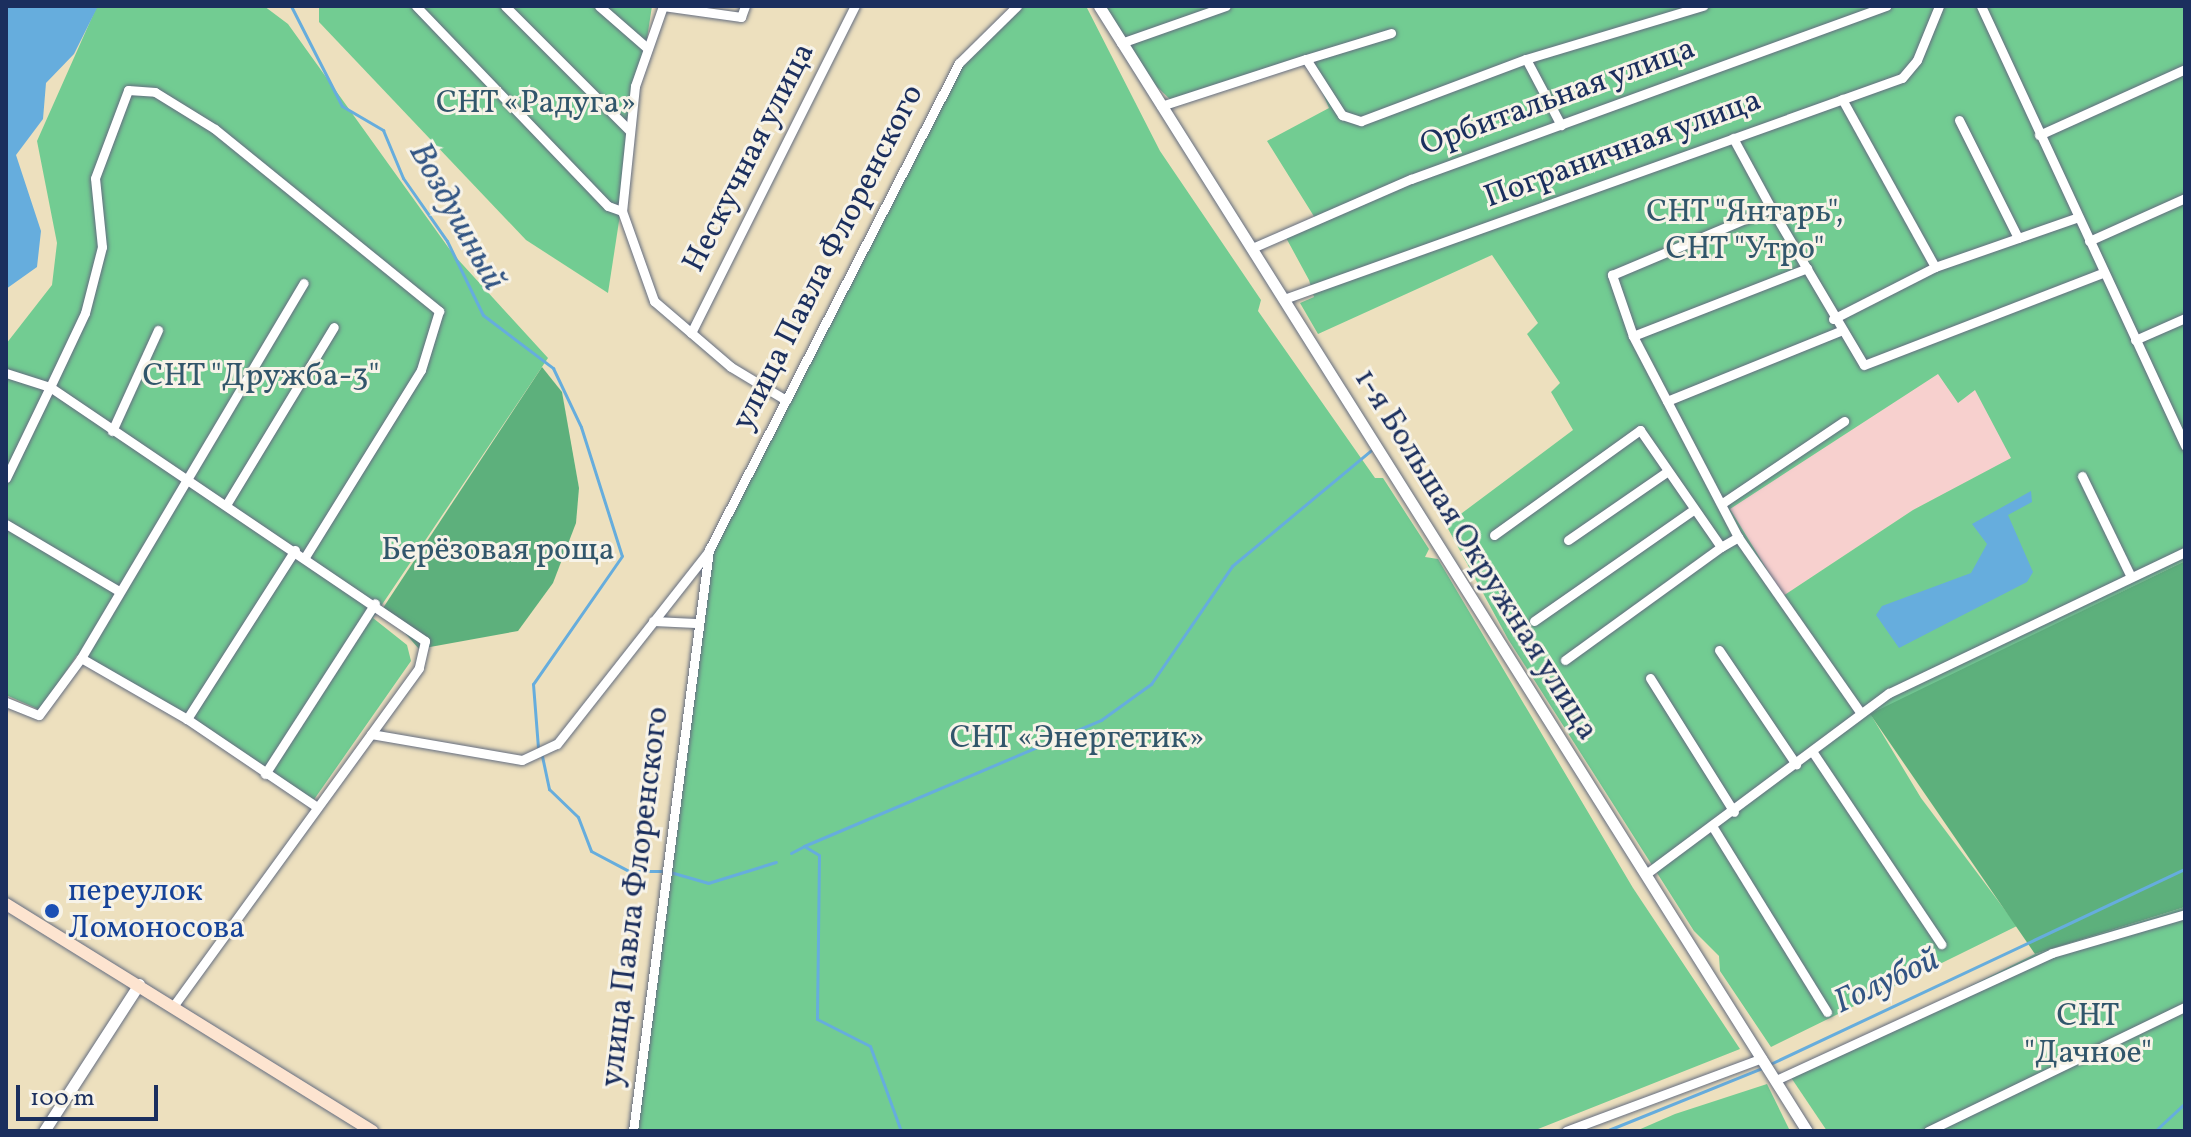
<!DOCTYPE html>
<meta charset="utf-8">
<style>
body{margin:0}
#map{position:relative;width:2191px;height:1137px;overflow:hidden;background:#ede0be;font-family:Vollkorn,serif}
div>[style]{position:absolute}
.built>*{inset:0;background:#f7d0ce}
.green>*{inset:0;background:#72cc92}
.forest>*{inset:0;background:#5db07c}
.water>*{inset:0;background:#66addd}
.stream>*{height:3px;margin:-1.5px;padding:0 1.5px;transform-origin:1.5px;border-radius:1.5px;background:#66addd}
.roads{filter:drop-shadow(0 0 2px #646d80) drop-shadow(0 0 2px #646d80)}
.minor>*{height:9px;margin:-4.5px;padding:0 4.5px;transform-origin:4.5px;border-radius:4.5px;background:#fff}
.tertiary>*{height:11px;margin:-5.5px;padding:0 5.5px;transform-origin:5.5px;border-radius:5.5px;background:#fff}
.secondary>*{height:12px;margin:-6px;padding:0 6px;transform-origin:6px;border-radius:6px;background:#fde4d0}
.dots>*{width:22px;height:22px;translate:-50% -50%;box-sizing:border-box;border:4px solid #f7f3e8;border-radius:50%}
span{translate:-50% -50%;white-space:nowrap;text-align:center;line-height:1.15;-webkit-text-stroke:6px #f7f3e8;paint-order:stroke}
.street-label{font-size:32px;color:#1b2f5e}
.park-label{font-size:32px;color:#31566b}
.transit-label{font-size:32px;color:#164399}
.left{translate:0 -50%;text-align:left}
.water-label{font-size:34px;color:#325584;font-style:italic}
.frame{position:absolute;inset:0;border:8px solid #1b2f5e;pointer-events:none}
.scale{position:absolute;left:16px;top:1085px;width:142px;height:36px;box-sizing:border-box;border:4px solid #1b2f5e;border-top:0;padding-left:10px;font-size:24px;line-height:28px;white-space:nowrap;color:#1b2f5e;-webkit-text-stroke:6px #f7f3e8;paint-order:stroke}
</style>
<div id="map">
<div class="built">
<i style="clip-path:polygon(1939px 373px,1975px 389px,2012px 458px,1913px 510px,1783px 596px,1730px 509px)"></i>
</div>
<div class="green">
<i style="clip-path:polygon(97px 6px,264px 6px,288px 24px,453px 254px,548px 358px,373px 618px,407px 645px,411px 661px,313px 801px,77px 655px,40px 710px,6px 695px,6px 344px,52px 285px,57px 243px,37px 141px)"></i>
<i style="clip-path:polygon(319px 6px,652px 6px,608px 293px,526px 240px,319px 22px)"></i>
<i style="clip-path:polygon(1021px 6px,1086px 6px,1160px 151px,1261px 300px,1258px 311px,1375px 478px,1383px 478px,1429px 549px,1425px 557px,1438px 559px,1633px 888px,1740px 1049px,1533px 1131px,632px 1131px,713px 547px,960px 59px)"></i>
<i style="clip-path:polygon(evenodd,1105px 6px,2185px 6px,2185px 561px,1871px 715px,1921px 798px,2017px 926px,1771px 1047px,1720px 971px,1719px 956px,1694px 931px,1508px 639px,1446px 525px,1573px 430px,1551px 392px,1560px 383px,1527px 334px,1538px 323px,1492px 255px,1318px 334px,1300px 303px,1314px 297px,1309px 280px,1284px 234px,1315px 218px,1267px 141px,1329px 108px,1306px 55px,1176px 105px,1152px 82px,1105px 6px,1938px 374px,1958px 403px,1975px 390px,2011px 458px,1913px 510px,1783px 596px,1730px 509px,1938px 374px)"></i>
<i style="clip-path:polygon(2185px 907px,2185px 1131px,1827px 1131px,1790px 1076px,2035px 954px)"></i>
<i style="clip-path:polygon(1767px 1084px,1790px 1131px,1636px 1131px,1675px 1114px)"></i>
</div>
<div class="forest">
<i style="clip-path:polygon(542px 367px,562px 392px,579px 488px,576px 523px,553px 583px,518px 631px,419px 649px,383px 608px)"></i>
<i style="clip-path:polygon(2185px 561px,2185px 907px,2035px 954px,1870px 714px)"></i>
</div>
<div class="water">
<i style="clip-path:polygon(6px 6px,98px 6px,74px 54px,46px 83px,43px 119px,16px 155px,41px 231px,37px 267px,6px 289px)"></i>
<i style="clip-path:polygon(2031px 491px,2032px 502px,2008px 515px,2033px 572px,2027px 582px,1899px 648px,1876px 615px,1882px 606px,1971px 573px,1987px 544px,1972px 524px)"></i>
</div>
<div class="stream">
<i style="left:291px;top:6px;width:112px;rotate:63deg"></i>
<i style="left:342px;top:106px;width:48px;rotate:30.3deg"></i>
<i style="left:383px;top:130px;width:52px;rotate:67.4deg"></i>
<i style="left:403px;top:178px;width:77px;rotate:55.1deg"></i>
<i style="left:447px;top:241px;width:82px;rotate:64.1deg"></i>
<i style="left:483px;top:315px;width:88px;rotate:37.1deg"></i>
<i style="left:553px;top:368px;width:65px;rotate:64.6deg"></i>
<i style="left:581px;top:427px;width:135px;rotate:72.4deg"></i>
<i style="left:622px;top:556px;width:156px;rotate:124.8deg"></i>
<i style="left:533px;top:684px;width:63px;rotate:85.5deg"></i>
<i style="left:542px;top:756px;width:34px;rotate:78deg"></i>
<i style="left:549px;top:789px;width:40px;rotate:44deg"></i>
<i style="left:578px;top:817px;width:36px;rotate:69deg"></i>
<i style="left:591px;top:851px;width:43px;rotate:27.8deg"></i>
<i style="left:629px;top:871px;width:34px"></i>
<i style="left:804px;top:846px;width:323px;rotate:-23deg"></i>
<i style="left:1101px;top:720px;width:62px;rotate:-35.8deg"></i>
<i style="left:1151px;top:684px;width:143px;rotate:-55.5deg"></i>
<i style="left:1232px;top:566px;width:180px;rotate:-39.8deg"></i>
<i style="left:791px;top:853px;width:15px;rotate:-28deg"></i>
<i style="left:804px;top:846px;width:17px;rotate:31deg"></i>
<i style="left:819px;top:855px;width:164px;rotate:90.7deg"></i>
<i style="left:817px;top:1019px;width:59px;rotate:27deg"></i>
<i style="left:870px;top:1046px;width:90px;rotate:70deg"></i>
<i style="left:670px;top:872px;width:40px;rotate:16deg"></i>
<i style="left:708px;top:883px;width:71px;rotate:-17.2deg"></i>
<i style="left:1768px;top:1065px;width:461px;rotate:-25.2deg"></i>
<i style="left:1606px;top:1131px;width:168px;rotate:-22deg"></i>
<i style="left:2155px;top:1131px;width:41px;rotate:-43deg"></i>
</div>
<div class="roads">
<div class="minor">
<i style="left:416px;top:6px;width:277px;rotate:46.2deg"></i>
<i style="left:608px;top:206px;width:15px;rotate:20deg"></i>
<i style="left:505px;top:6px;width:175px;rotate:45deg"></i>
<i style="left:599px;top:6px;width:62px;rotate:41.1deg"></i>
<i style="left:663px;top:6px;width:85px;rotate:109.3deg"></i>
<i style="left:635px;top:86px;width:126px;rotate:95.9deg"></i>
<i style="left:622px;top:211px;width:96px;rotate:70.4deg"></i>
<i style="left:654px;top:301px;width:101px;rotate:40.6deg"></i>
<i style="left:731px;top:367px;width:64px;rotate:31deg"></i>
<i style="left:663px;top:6px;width:79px;rotate:8deg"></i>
<i style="left:741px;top:17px;width:12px;rotate:-70deg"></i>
<i style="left:1981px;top:6px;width:485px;rotate:65.1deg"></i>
<i style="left:1121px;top:43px;width:111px;rotate:-19.4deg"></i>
<i style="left:1306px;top:59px;width:89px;rotate:-17deg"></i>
<i style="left:1526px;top:59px;width:75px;rotate:62.1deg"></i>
<i style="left:1842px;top:99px;width:192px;rotate:61deg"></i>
<i style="left:1935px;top:267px;width:149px;rotate:-19.2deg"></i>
<i style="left:1161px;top:106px;width:152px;rotate:-18deg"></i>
<i style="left:1306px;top:59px;width:67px;rotate:57.3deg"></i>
<i style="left:1342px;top:115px;width:20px;rotate:18deg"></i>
<i style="left:1361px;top:121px;width:176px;rotate:-20.6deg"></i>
<i style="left:1526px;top:59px;width:185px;rotate:-16.7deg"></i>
<i style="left:1959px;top:120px;width:132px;rotate:63.4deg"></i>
<i style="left:2039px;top:135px;width:160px;rotate:-24.3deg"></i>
<i style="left:1733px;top:138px;width:80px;rotate:61.5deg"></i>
<i style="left:2089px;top:241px;width:105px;rotate:-24.1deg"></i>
<i style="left:1252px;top:248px;width:173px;rotate:-23.5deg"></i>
<i style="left:1411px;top:179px;width:506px;rotate:-20.01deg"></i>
<i style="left:1284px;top:299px;width:656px;rotate:-19.68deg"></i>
<i style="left:1902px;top:78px;width:23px;rotate:-50deg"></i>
<i style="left:1917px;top:60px;width:58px;rotate:-67.8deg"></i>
<i style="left:1833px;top:319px;width:114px;rotate:-27deg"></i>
<i style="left:691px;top:333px;width:366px;rotate:-63.4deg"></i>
<i style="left:1633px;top:336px;width:187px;rotate:-21.3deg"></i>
<i style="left:2135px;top:340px;width:55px;rotate:-23.7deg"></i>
<i style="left:6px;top:373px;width:46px;rotate:17.7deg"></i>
<i style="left:50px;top:387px;width:82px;rotate:-64.7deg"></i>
<i style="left:85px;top:313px;width:68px;rotate:-75.6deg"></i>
<i style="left:102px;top:247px;width:69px;rotate:-95.8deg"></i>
<i style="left:95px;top:178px;width:94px;rotate:-69.4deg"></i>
<i style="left:128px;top:90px;width:27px;rotate:4deg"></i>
<i style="left:155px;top:92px;width:70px;rotate:31.7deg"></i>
<i style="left:215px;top:129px;width:289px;rotate:39.1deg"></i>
<i style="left:439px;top:311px;width:62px;rotate:107deg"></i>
<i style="left:421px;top:370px;width:220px;rotate:121.8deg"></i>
<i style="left:1667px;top:401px;width:187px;rotate:-22deg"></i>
<i style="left:112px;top:431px;width:111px;rotate:-65.5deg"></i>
<i style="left:2082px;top:476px;width:112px;rotate:64.1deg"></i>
<i style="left:6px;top:478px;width:101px;rotate:-64.2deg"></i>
<i style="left:50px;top:387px;width:453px;rotate:34.1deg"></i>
<i style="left:425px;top:641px;width:28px;rotate:103deg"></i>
<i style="left:419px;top:668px;width:419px;rotate:126deg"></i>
<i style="left:1724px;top:502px;width:145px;rotate:-34deg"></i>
<i style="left:226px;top:505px;width:208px;rotate:-58.8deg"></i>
<i style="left:6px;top:524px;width:131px;rotate:30.7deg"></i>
<i style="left:1494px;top:535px;width:180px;rotate:-35.7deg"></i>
<i style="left:1640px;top:430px;width:142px;rotate:55.3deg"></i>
<i style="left:1721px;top:547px;width:20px;rotate:-30deg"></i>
<i style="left:1568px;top:540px;width:121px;rotate:-34.6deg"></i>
<i style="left:295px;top:550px;width:201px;rotate:122.6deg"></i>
<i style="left:187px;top:719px;width:157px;rotate:34.1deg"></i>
<i style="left:653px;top:621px;width:43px;rotate:2.7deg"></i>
<i style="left:1534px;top:621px;width:194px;rotate:-34.9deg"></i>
<i style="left:1719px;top:650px;width:138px;rotate:56deg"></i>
<i style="left:1565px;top:660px;width:193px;rotate:-35.9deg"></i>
<i style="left:1650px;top:678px;width:158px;rotate:57.9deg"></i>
<i style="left:6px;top:702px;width:35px;rotate:22deg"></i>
<i style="left:39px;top:715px;width:71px;rotate:-53.6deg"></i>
<i style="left:1860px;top:712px;width:213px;rotate:-124.9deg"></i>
<i style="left:1738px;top:537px;width:227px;rotate:-117.6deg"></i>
<i style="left:1633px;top:336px;width:65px;rotate:-109deg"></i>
<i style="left:1612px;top:275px;width:173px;rotate:-22.8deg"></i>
<i style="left:1771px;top:208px;width:182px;rotate:59.4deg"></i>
<i style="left:1864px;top:365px;width:253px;rotate:-21.1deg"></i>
<i style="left:187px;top:719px;width:122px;rotate:-150.1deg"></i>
<i style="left:81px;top:658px;width:436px;rotate:-59.3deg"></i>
<i style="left:371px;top:734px;width:153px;rotate:9.8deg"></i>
<i style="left:522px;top:760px;width:38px;rotate:-25deg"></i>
<i style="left:557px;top:744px;width:244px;rotate:-51.8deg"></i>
<i style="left:1814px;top:754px;width:229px;rotate:56.2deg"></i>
<i style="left:265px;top:774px;width:203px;rotate:-57.2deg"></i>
<i style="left:1714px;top:829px;width:215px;rotate:58.3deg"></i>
<i style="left:1646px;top:874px;width:303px;rotate:-36.7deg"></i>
<i style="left:1889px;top:693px;width:328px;rotate:-25.5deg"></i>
<i style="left:1776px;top:1080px;width:304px;rotate:-24.7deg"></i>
<i style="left:2052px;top:953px;width:139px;rotate:-16.3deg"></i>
<i style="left:633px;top:1131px;width:586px;rotate:-82.55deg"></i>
<i style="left:709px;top:550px;width:547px;rotate:-62.83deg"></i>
<i style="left:959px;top:63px;width:81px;rotate:-44.5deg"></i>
<i style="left:1566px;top:1131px;width:209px;rotate:-20.4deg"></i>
<i style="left:1928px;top:1131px;width:285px;rotate:-25.8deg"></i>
</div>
<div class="tertiary">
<i style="left:1099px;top:6px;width:1329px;rotate:57.82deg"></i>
<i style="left:44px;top:1131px;width:175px;rotate:-57.1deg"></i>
</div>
<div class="secondary">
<i style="left:6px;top:904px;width:431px;rotate:31.8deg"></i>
</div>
</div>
<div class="dots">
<i style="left:52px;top:911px;background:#1a4fb4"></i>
</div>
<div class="street-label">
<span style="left:1558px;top:98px;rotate:-20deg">Орбитальная улица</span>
<span style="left:1623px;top:150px;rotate:-20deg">Пограничная улица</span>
<span style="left:750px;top:158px;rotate:-63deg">Нескучная улица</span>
<span style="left:829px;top:258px;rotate:-63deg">улица Павла Флоренского</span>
<span style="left:1475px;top:555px;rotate:58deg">1-я Большая Окружная улица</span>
<span style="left:636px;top:897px;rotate:-83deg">улица Павла Флоренского</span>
</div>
<div class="park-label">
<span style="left:536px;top:104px">СНТ «Радуга»</span>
<span style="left:1745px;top:232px">СНТ "Янтарь",<br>СНТ "Утро"</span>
<span style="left:261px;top:377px">СНТ "Дружба-3"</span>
<span style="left:498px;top:551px">Берёзовая роща</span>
<span style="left:1077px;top:739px">СНТ «Энергетик»</span>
<span style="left:2088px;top:1036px">СНТ<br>"Дачное"</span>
</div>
<div class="transit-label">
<span class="left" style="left:68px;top:911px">переулок<br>Ломоносова</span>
</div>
<div class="water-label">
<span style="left:456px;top:217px;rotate:61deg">Воздушный</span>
<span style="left:1887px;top:982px;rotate:-25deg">Голубой</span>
</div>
<div class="frame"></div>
<div class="scale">100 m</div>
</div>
